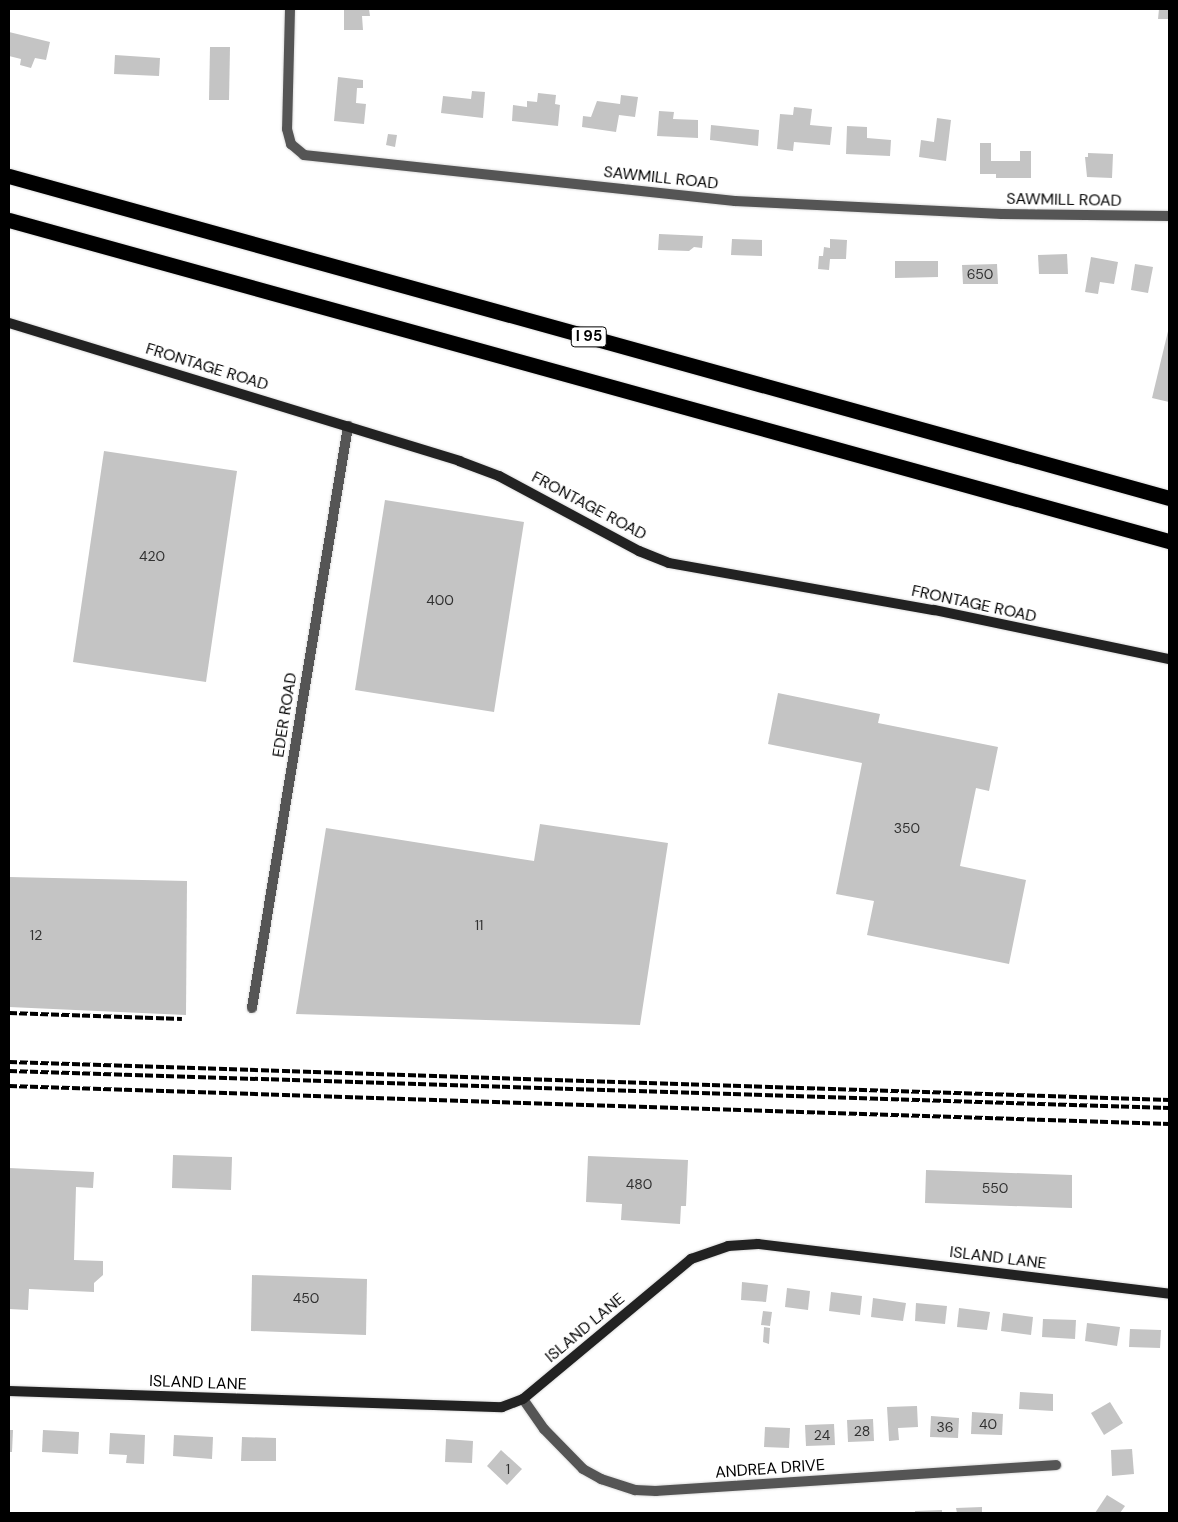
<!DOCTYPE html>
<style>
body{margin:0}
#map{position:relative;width:1178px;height:1522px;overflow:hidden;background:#fff;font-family:"DM Sans",sans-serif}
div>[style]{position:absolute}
.building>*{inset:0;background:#c4c4c4}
.roads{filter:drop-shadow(0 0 1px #dbdbdb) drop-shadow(0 0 1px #dbdbdb)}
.street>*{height:10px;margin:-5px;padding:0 5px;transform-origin:5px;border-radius:5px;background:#555}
.secondary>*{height:10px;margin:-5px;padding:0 5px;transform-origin:5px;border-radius:5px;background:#222}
.highway>*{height:15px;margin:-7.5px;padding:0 7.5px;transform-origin:7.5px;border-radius:7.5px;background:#000}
.rail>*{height:4px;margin-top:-2px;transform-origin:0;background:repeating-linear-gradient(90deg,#000 0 8px,transparent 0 10.5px)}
span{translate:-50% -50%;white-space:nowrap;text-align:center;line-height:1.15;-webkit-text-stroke:4px #fff;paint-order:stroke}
.number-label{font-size:14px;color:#313131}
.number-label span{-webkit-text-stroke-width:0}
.shield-label span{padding:1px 4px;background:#fff;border:1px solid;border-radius:4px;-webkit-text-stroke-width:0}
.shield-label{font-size:15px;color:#000;font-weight:700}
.street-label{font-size:16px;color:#000}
.frame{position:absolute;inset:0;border:10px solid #000;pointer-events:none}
</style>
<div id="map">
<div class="building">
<i style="clip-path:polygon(344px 9px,369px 9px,370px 16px,362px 16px,363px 30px,344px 30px)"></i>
<i style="clip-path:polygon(1159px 9px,1169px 9px,1169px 19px,1158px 19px)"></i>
<i style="clip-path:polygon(9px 32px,50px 42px,46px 60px,35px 58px,31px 68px,20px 65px,21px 59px,9px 56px)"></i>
<i style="clip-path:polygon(210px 47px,230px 47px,229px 100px,209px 100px)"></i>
<i style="clip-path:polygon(115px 55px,160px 58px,159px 76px,114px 74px)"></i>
<i style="clip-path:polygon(338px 77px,363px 80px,363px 88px,357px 88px,356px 103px,366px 104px,364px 124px,334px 121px)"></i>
<i style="clip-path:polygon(472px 91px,485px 92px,483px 118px,441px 113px,443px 96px,471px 99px)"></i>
<i style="clip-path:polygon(538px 93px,556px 95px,555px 104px,560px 105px,558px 126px,512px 121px,513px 105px,527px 107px,527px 101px,537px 102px)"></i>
<i style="clip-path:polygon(621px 95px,638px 97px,635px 117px,619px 115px,616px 132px,582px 127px,583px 116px,591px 117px,597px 101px,620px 104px)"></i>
<i style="clip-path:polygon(794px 107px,812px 109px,810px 125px,832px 127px,830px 145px,794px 142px,793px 151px,777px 149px,780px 114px,793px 115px)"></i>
<i style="clip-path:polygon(659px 111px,674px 112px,673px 119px,698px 120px,698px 138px,657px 136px)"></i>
<i style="clip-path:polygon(937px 118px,951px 120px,946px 161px,919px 157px,921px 140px,934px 142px)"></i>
<i style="clip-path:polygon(711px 125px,759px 130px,758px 146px,710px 140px)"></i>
<i style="clip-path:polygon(847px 126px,867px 127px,867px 138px,891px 140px,890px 156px,846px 154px)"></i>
<i style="clip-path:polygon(388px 134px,397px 135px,395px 147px,386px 145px)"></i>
<i style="clip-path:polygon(980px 143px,991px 143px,991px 161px,1020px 161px,1020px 151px,1031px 151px,1031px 178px,996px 178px,996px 174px,980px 174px)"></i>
<i style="clip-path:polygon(1088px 153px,1113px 154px,1112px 178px,1087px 177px,1085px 157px,1088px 157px)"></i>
<i style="clip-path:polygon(659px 234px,703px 236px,702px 248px,694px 247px,689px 251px,658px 250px)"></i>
<i style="clip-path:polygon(732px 239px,762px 240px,762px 256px,731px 255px)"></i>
<i style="clip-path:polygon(830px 239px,847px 240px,846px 259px,830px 259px,829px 270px,818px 269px,819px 256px,823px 256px,824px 247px,830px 248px)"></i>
<i style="clip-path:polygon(1067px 254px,1068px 274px,1039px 274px,1038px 255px)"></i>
<i style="clip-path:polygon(1091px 257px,1118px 262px,1114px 284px,1100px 282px,1098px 294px,1085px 292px)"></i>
<i style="clip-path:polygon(895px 261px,938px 261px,938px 277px,895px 278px)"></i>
<i style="clip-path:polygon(997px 264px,998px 284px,963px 284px,962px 265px)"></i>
<i style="clip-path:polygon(1135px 264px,1153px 267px,1148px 293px,1131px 290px)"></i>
<i style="clip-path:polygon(1169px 327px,1169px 402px,1152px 398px)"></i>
<i style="clip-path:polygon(104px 451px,237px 471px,206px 682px,73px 662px)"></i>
<i style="clip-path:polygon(385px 500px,524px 522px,494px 712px,355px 690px)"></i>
<i style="clip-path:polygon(778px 693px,880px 714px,878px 723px,998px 747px,989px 791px,976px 788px,960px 866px,1026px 880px,1009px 964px,867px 935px,874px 901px,836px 894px,862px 763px,768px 744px)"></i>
<i style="clip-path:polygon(540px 824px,668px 843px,640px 1025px,296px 1014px,326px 828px,534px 861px)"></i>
<i style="clip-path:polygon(9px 877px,187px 881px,186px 1015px,9px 1007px)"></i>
<i style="clip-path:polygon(173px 1155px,232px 1157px,231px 1190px,172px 1188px)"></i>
<i style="clip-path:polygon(588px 1156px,688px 1160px,686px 1206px,681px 1206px,680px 1224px,621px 1220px,622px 1204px,586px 1202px)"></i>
<i style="clip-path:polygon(9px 1168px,94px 1172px,93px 1188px,76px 1187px,74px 1260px,103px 1261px,103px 1275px,94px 1283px,94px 1292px,29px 1289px,28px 1310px,9px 1309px)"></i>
<i style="clip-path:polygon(926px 1170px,1072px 1175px,1072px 1208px,925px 1203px)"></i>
<i style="clip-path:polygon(252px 1275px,367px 1279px,366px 1335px,251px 1331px)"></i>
<i style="clip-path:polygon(742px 1282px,768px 1285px,766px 1302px,741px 1300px)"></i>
<i style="clip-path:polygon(787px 1288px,810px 1291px,808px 1310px,785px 1307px)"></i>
<i style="clip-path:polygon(831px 1292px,862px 1296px,860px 1315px,829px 1311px)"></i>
<i style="clip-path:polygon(873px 1298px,906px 1303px,903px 1321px,871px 1317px)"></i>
<i style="clip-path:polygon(916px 1303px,947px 1306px,945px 1324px,915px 1321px)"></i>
<i style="clip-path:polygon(959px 1308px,990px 1312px,987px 1330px,957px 1327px)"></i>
<i style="clip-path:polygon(763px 1311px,772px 1312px,770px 1326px,761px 1325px)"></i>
<i style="clip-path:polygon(1003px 1313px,1033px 1317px,1031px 1335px,1001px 1331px)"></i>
<i style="clip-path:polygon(1043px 1319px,1076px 1320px,1075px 1339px,1042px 1337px)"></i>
<i style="clip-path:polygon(1087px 1323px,1120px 1327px,1117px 1346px,1085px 1341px)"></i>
<i style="clip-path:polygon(764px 1327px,770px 1328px,769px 1344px,763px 1342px)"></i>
<i style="clip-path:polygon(1130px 1329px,1161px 1330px,1160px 1348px,1129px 1347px)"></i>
<i style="clip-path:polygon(1020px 1392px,1053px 1394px,1053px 1411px,1019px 1409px)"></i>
<i style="clip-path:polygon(1110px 1402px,1123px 1423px,1104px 1435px,1091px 1413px)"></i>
<i style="clip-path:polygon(917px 1406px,918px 1427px,898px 1428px,899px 1440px,889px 1441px,887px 1407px)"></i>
<i style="clip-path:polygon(972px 1412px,1003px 1414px,1002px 1435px,971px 1434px)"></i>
<i style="clip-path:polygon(931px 1416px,959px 1418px,958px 1438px,930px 1437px)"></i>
<i style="clip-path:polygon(873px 1419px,874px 1441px,848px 1442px,847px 1420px)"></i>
<i style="clip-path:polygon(834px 1424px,835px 1445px,806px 1446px,805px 1425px)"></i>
<i style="clip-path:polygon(765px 1427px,790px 1428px,789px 1448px,764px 1447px)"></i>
<i style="clip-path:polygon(9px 1430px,13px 1430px,12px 1452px,9px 1452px)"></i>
<i style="clip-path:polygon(43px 1430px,79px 1432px,78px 1454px,42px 1452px)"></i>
<i style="clip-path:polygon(110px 1433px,145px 1435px,144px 1464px,126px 1463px,127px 1455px,109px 1454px)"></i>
<i style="clip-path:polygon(174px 1435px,213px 1437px,212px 1459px,173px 1456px)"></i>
<i style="clip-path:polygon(242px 1437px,276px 1438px,276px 1461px,241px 1461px)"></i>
<i style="clip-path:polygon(446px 1439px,473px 1441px,472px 1463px,445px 1462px)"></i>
<i style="clip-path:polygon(1132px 1449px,1134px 1474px,1112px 1476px,1111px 1450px)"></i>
<i style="clip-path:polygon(501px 1450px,522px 1469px,507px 1485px,487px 1466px)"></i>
<i style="clip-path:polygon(1107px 1495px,1125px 1506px,1120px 1513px,1095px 1513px)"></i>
<i style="clip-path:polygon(982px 1507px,982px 1513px,957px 1513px,956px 1508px)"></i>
<i style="clip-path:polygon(942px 1510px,942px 1513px,915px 1513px,915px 1511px)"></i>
</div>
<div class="roads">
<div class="street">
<i style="left:290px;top:9px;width:120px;rotate:91.4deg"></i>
<i style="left:287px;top:129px;width:16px;rotate:75deg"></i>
<i style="left:291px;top:144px;width:17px;rotate:40deg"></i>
<i style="left:304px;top:155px;width:433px;rotate:6.1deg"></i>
<i style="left:735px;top:201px;width:267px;rotate:2.8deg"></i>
<i style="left:1002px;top:214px;width:167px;rotate:0.7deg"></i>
<i style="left:252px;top:1008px;width:590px;rotate:-80.63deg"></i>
<i style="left:523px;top:1399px;width:37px;rotate:55deg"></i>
<i style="left:544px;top:1429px;width:56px;rotate:45.7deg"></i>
<i style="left:583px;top:1469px;width:21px;rotate:29deg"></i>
<i style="left:601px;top:1479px;width:36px;rotate:18deg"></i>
<i style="left:635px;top:1490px;width:21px;rotate:3deg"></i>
<i style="left:656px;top:1491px;width:401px;rotate:-3.7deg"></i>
</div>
<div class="secondary">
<i style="left:9px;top:323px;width:471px;rotate:17deg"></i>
<i style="left:459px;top:461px;width:43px;rotate:20.6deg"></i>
<i style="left:499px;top:476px;width:159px;rotate:28.2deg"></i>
<i style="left:639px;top:551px;width:32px;rotate:22deg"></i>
<i style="left:669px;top:563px;width:269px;rotate:10.1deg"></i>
<i style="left:934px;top:610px;width:240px;rotate:11.8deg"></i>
<i style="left:9px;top:1391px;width:493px;rotate:1.9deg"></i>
<i style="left:502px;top:1407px;width:22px;rotate:-21deg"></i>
<i style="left:523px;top:1399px;width:219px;rotate:-39.8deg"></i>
<i style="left:691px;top:1259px;width:39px;rotate:-19deg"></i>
<i style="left:728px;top:1246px;width:30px;rotate:-4deg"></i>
<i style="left:758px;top:1244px;width:414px;rotate:6.9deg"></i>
</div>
<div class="highway">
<i style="left:9px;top:176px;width:1204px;rotate:15.51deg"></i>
<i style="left:9px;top:220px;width:1204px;rotate:15.47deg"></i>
</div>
</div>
<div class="rail">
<i style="left:9px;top:1013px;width:173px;rotate:2deg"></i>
<i style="left:9px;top:1062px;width:1161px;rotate:1.88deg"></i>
<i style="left:9px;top:1071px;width:1161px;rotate:1.83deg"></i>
<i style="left:9px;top:1086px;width:1161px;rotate:1.88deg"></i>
</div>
<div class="number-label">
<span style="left:980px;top:274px">650</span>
<span style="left:152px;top:556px">420</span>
<span style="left:440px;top:600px">400</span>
<span style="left:907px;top:828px">350</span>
<span style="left:479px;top:925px">11</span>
<span style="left:36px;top:935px">12</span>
<span style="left:639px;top:1184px">480</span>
<span style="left:995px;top:1188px">550</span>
<span style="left:306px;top:1298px">450</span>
<span style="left:988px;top:1424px">40</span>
<span style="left:945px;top:1427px">36</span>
<span style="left:862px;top:1431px">28</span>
<span style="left:822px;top:1435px">24</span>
<span style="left:508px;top:1469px">1</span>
</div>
<div class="shield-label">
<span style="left:589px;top:337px">I 95</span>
</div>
<div class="street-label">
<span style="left:661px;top:178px;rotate:6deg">SAWMILL ROAD</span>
<span style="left:1064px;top:200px;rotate:1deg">SAWMILL ROAD</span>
<span style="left:207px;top:367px;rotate:17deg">FRONTAGE ROAD</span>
<span style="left:589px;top:506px;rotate:28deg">FRONTAGE ROAD</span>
<span style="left:974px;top:604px;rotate:12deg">FRONTAGE ROAD</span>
<span style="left:285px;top:715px;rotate:-81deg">EDER ROAD</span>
<span style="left:998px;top:1258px;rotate:7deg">ISLAND LANE</span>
<span style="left:585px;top:1328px;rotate:-40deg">ISLAND LANE</span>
<span style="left:198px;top:1383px;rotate:2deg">ISLAND LANE</span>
<span style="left:770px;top:1469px;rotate:-4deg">ANDREA DRIVE</span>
</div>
<div class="frame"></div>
</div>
